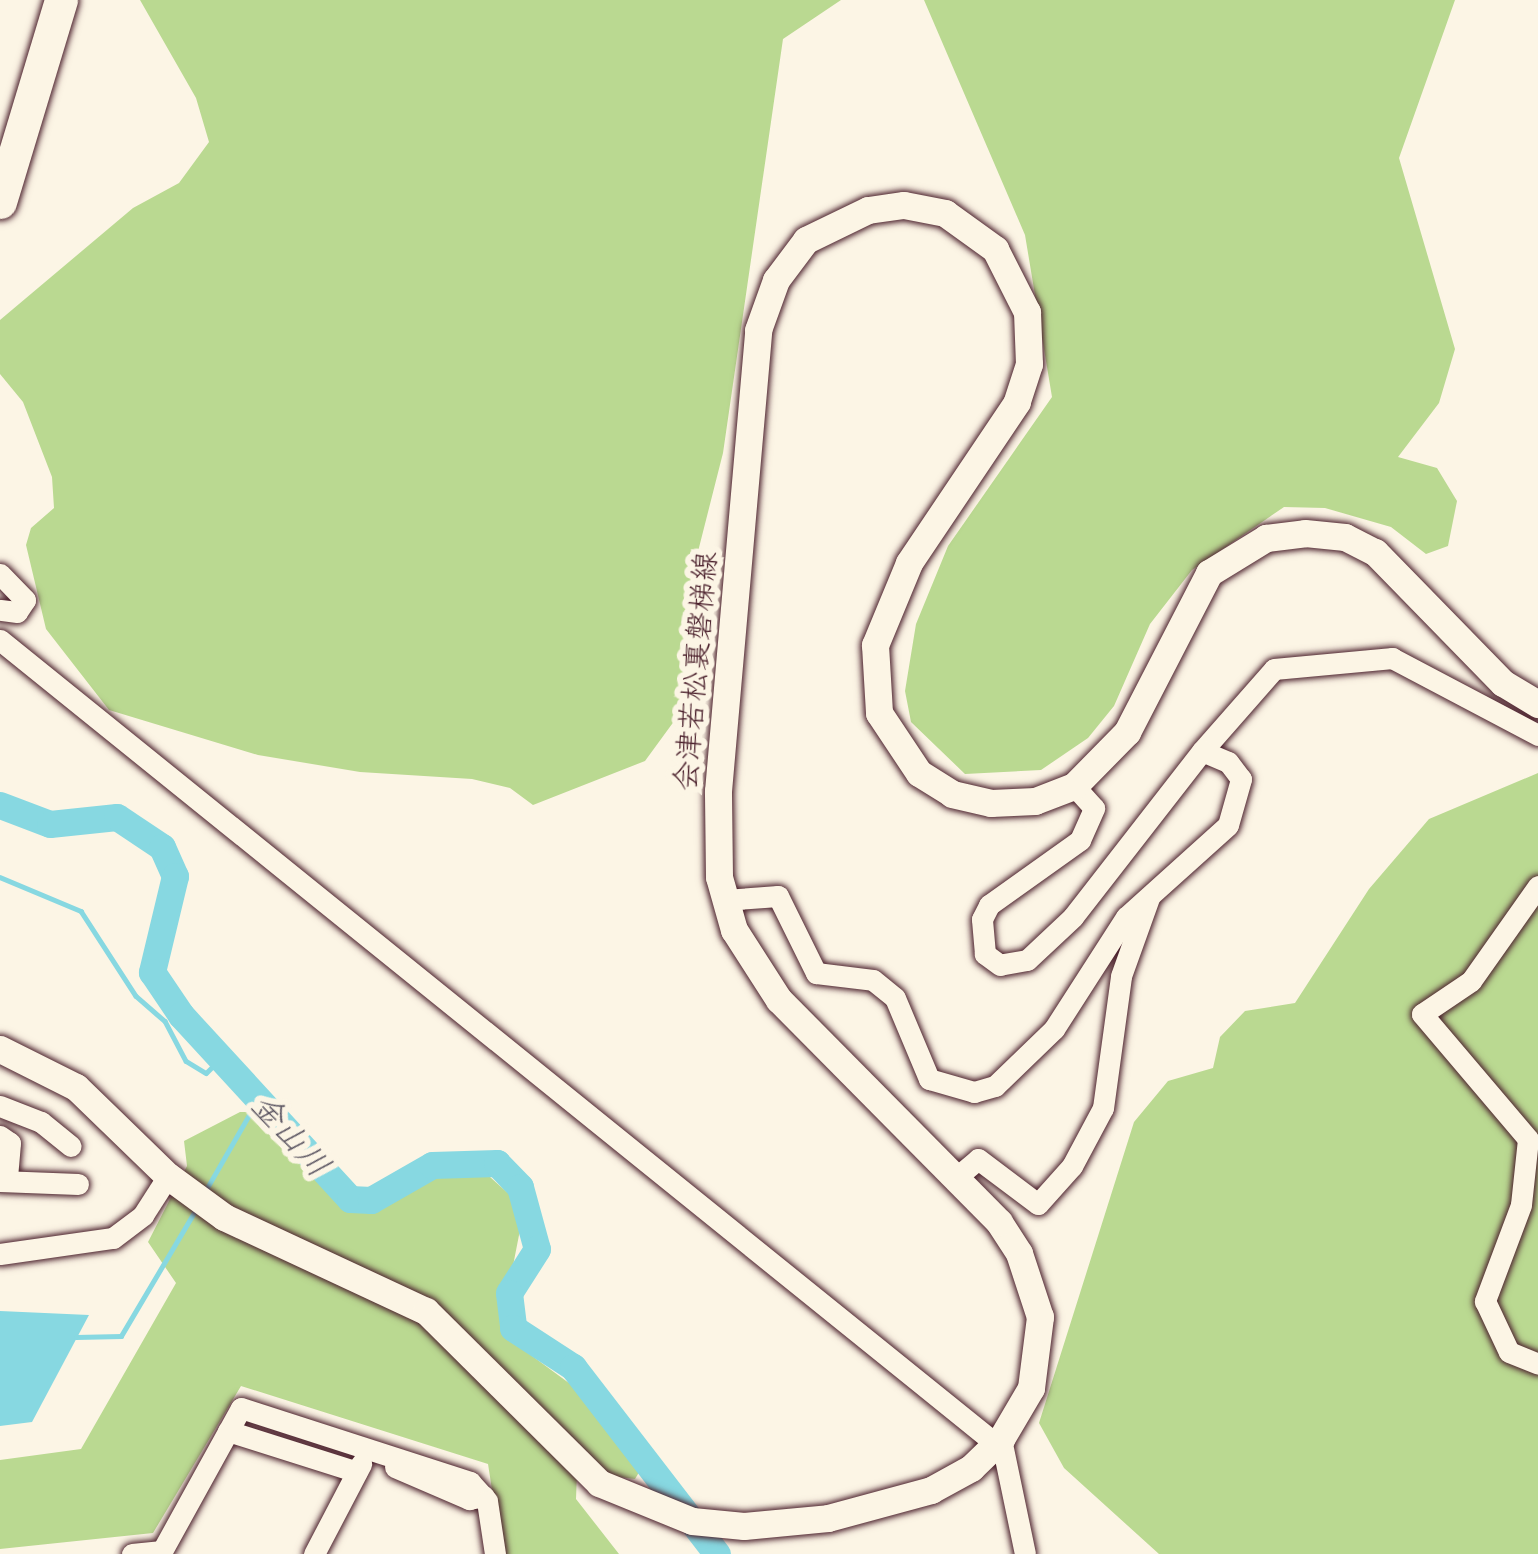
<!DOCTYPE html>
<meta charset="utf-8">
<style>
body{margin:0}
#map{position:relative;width:1538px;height:1554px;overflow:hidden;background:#fcf5e5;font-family:"Shantell Sans","Klee One",sans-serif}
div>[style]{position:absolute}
.green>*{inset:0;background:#bad991}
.water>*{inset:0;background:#87d8e1}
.stream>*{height:4.5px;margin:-2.25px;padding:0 2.25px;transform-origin:2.25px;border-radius:2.25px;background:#87d8e1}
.river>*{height:27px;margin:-13.5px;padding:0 13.5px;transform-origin:13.5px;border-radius:13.5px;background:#87d8e1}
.roads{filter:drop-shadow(0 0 3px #4a1f2b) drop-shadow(0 0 3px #4a1f2b)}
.minor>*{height:21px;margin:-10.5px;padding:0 10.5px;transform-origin:10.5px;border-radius:10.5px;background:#fcf5e5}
.major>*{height:27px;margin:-13.5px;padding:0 13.5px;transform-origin:13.5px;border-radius:13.5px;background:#fcf5e5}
.highway>*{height:33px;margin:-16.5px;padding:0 16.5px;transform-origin:16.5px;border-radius:16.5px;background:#fcf5e5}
span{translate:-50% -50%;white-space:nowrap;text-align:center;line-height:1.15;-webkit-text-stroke:12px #fcf5e5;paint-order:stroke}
.street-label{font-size:30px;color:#4a1f2b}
.water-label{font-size:33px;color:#5c5662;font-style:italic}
</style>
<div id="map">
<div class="green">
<i style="clip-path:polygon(140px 0,841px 0,783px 39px,723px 453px,688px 591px,691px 698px,645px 761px,533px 805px,510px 788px,472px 779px,360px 772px,258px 755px,109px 710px,46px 629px,26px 545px,31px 528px,54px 508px,52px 477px,23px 402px,0 374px,0 320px,133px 208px,179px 183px,209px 142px,196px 98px)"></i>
<i style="clip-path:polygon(924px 0,1455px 0,1399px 158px,1455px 349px,1439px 403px,1398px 457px,1437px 468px,1457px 501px,1448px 546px,1426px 554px,1391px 527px,1325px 508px,1284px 507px,1192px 570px,1150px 624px,1114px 706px,1088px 738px,1041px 770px,965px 774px,911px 722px,905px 691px,916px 624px,948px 546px,1052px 397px,1025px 235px)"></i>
<i style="clip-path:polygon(1538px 773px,1538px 1554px,1159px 1554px,1064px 1468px,1039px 1423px,1134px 1122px,1168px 1081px,1213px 1068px,1220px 1037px,1245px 1011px,1295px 1003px,1369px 889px,1429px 819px)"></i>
<i style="clip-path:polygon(240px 1112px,257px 1112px,323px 1185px,362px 1203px,389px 1201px,418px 1178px,457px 1170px,490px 1177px,510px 1195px,520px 1230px,503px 1317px,524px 1350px,645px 1439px,650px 1454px,635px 1479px,577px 1472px,576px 1499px,619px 1554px,502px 1554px,488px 1464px,241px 1386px,153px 1533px,0 1549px,0 1460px,81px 1449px,176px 1283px,148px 1242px,187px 1166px,184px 1141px)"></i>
</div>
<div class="water">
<i style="clip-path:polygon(0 1311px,89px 1315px,32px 1422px,0 1426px)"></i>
</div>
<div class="stream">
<i style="left:0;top:877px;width:88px;rotate:22.8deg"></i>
<i style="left:81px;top:911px;width:101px;rotate:57.1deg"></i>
<i style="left:136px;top:996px;width:38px;rotate:41deg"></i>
<i style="left:165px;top:1021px;width:45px;rotate:62.3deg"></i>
<i style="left:186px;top:1061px;width:23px;rotate:31deg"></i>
<i style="left:206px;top:1073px;width:21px;rotate:-45deg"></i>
<i style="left:207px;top:1188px;width:100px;rotate:-60.1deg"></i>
<i style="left:76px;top:1337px;width:45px;rotate:-1.3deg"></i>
<i style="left:121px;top:1336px;width:147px;rotate:-59.4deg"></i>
</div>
<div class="river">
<i style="left:0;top:805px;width:53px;rotate:20.8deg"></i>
<i style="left:50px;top:824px;width:67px;rotate:-6deg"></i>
<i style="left:117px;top:817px;width:54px;rotate:33.7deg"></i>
<i style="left:162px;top:847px;width:32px;rotate:66deg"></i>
<i style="left:175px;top:876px;width:99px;rotate:103.5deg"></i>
<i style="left:152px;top:972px;width:52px;rotate:56deg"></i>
<i style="left:181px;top:1015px;width:250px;rotate:47.4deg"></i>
<i style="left:350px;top:1199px;width:21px;rotate:3deg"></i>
<i style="left:371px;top:1200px;width:70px;rotate:-29.8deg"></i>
<i style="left:432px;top:1165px;width:65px;rotate:-1.8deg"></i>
<i style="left:497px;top:1163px;width:33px;rotate:46deg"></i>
<i style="left:520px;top:1187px;width:64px;rotate:74.7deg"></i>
<i style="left:537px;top:1249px;width:52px;rotate:122.5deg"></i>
<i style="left:509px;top:1293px;width:35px;rotate:83deg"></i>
<i style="left:513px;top:1328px;width:72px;rotate:33deg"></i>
<i style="left:573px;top:1367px;width:236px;rotate:52.4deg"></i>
</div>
<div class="roads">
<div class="minor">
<i style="left:0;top:574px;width:36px;rotate:46deg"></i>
<i style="left:25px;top:600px;width:14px;rotate:124deg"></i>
<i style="left:17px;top:612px;width:17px;rotate:-173deg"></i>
<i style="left:0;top:640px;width:1280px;rotate:38.91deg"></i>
<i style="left:1202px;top:751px;width:109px;rotate:-48.7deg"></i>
<i style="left:1274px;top:669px;width:119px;rotate:-5.3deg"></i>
<i style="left:1392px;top:658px;width:165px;rotate:27.8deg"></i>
<i style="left:1538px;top:886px;width:116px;rotate:125.2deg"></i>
<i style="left:1471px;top:981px;width:59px;rotate:146deg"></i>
<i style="left:1422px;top:1014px;width:164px;rotate:49.7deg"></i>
<i style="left:1528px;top:1139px;width:66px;rotate:96.1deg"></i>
<i style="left:1521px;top:1205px;width:103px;rotate:110.6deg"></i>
<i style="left:1485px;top:1301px;width:56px;rotate:64.8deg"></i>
<i style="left:1509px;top:1352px;width:31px;rotate:22deg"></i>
<i style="left:724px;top:900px;width:54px;rotate:-4.2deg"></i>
<i style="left:778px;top:896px;width:86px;rotate:63.7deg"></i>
<i style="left:816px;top:973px;width:57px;rotate:7deg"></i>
<i style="left:873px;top:980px;width:28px;rotate:39deg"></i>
<i style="left:895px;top:998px;width:88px;rotate:67.2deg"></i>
<i style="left:929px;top:1079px;width:47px;rotate:16.1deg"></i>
<i style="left:974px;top:1092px;width:22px;rotate:-16deg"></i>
<i style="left:995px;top:1086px;width:82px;rotate:-44deg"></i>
<i style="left:1054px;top:1029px;width:133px;rotate:-57.3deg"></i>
<i style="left:1126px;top:917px;width:137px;rotate:-42deg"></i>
<i style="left:1228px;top:825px;width:48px;rotate:-74.2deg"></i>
<i style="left:1241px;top:779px;width:21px;rotate:-127deg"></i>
<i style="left:1228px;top:762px;width:28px;rotate:-157deg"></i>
<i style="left:1202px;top:751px;width:210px;rotate:127.9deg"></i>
<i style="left:1073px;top:917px;width:63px;rotate:136.9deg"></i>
<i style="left:1027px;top:960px;width:27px;rotate:170deg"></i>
<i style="left:1000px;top:965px;width:19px;rotate:-144deg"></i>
<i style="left:985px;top:954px;width:35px;rotate:-95deg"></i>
<i style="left:982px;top:919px;width:16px;rotate:-63deg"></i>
<i style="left:989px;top:905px;width:112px;rotate:-35.5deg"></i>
<i style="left:1080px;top:840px;width:35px;rotate:-66deg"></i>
<i style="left:1094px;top:808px;width:30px;rotate:-132deg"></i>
<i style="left:0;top:1106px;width:44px;rotate:21.3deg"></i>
<i style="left:41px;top:1122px;width:38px;rotate:39deg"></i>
<i style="left:0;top:1136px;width:12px;rotate:35deg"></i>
<i style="left:10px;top:1143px;width:36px;rotate:95deg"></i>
<i style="left:958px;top:1176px;width:26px;rotate:-40deg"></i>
<i style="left:978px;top:1159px;width:75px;rotate:36.9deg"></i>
<i style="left:1038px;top:1204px;width:51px;rotate:-48.2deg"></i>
<i style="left:1072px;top:1166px;width:66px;rotate:-61.9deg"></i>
<i style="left:1103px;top:1108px;width:133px;rotate:-82.2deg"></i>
<i style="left:1121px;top:976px;width:83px;rotate:-70.3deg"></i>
<i style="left:0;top:1181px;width:78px;rotate:2.2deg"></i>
<i style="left:0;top:1254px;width:114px;rotate:-8.1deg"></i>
<i style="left:113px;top:1238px;width:38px;rotate:-37deg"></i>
<i style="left:143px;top:1215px;width:46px;rotate:-57.3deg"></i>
<i style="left:228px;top:1431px;width:135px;rotate:17.6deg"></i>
<i style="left:1001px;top:1439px;width:117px;rotate:78.2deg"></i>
<i style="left:395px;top:1467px;width:81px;rotate:23.4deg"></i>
<i style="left:469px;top:1499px;width:15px;rotate:-11deg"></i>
<i style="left:132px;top:1554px;width:30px;rotate:-6deg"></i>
<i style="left:162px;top:1551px;width:163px;rotate:-61.1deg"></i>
<i style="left:241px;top:1408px;width:241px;rotate:17.9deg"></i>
<i style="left:470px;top:1482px;width:25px;rotate:48deg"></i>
<i style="left:487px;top:1501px;width:54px;rotate:81.4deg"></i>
<i style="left:314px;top:1554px;width:102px;rotate:-62.4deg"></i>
</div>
<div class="major">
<i style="left:0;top:1049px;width:85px;rotate:26.6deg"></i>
<i style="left:76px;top:1087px;width:128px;rotate:44.1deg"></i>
<i style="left:168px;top:1176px;width:69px;rotate:36.2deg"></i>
<i style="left:224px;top:1217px;width:223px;rotate:25deg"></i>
<i style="left:426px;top:1311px;width:244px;rotate:44.8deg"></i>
<i style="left:599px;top:1483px;width:100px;rotate:22.2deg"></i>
<i style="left:692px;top:1521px;width:52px;rotate:5.5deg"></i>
<i style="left:744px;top:1526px;width:84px;rotate:-5.4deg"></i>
<i style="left:828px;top:1518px;width:107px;rotate:-15.2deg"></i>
<i style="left:931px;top:1490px;width:46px;rotate:-28.8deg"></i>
<i style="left:971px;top:1468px;width:42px;rotate:-44deg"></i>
<i style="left:1001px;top:1439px;width:59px;rotate:-59.5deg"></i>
<i style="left:1031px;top:1388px;width:72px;rotate:-82.8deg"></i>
<i style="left:1040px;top:1317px;width:67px;rotate:-108.2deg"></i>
<i style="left:1019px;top:1253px;width:37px;rotate:-123deg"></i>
<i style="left:999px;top:1222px;width:313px;rotate:-134.7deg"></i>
<i style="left:779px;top:1000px;width:83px;rotate:-122.7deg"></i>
<i style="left:734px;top:930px;width:55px;rotate:-105.8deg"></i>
<i style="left:719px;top:877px;width:86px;rotate:-90.7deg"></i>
<i style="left:718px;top:791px;width:463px;rotate:-85deg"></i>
<i style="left:758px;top:330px;width:53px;rotate:-70.2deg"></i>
<i style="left:776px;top:280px;width:50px;rotate:-53.1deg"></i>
<i style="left:806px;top:240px;width:69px;rotate:-25.8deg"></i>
<i style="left:868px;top:210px;width:36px;rotate:-8deg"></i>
<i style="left:904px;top:205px;width:42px;rotate:11deg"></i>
<i style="left:945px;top:213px;width:62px;rotate:35.8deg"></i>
<i style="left:995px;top:249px;width:71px;rotate:63.1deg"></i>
<i style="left:1027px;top:312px;width:52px;rotate:87.8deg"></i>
<i style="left:1029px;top:364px;width:40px;rotate:108deg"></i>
<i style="left:1017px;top:402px;width:194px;rotate:123.9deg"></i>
<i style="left:909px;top:563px;width:89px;rotate:112.5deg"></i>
<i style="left:875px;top:645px;width:68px;rotate:86.6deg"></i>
<i style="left:879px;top:713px;width:72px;rotate:56.3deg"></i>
<i style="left:919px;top:773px;width:39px;rotate:32deg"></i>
<i style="left:952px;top:794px;width:40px;rotate:13deg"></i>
<i style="left:991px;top:803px;width:44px;rotate:-2.6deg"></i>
<i style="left:1035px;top:801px;width:42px;rotate:-21deg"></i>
<i style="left:1074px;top:786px;width:76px;rotate:-45.5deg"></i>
<i style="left:1127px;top:732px;width:179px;rotate:-62.7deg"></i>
<i style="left:1209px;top:573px;width:67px;rotate:-31.6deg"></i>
<i style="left:1266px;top:538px;width:39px;rotate:-7deg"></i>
<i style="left:1305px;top:533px;width:40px;rotate:5.7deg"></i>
<i style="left:1345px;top:537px;width:34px;rotate:27deg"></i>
<i style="left:1375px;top:552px;width:183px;rotate:45.7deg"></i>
<i style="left:1503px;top:683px;width:41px;rotate:31deg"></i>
</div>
<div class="highway">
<i style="left:0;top:202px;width:211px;rotate:-73.2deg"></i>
</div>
</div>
<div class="street-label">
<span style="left:696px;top:671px;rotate:-85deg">会津若松裏磐梯線</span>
</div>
<div class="water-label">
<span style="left:291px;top:1135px;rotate:48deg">金山川</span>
</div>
</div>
